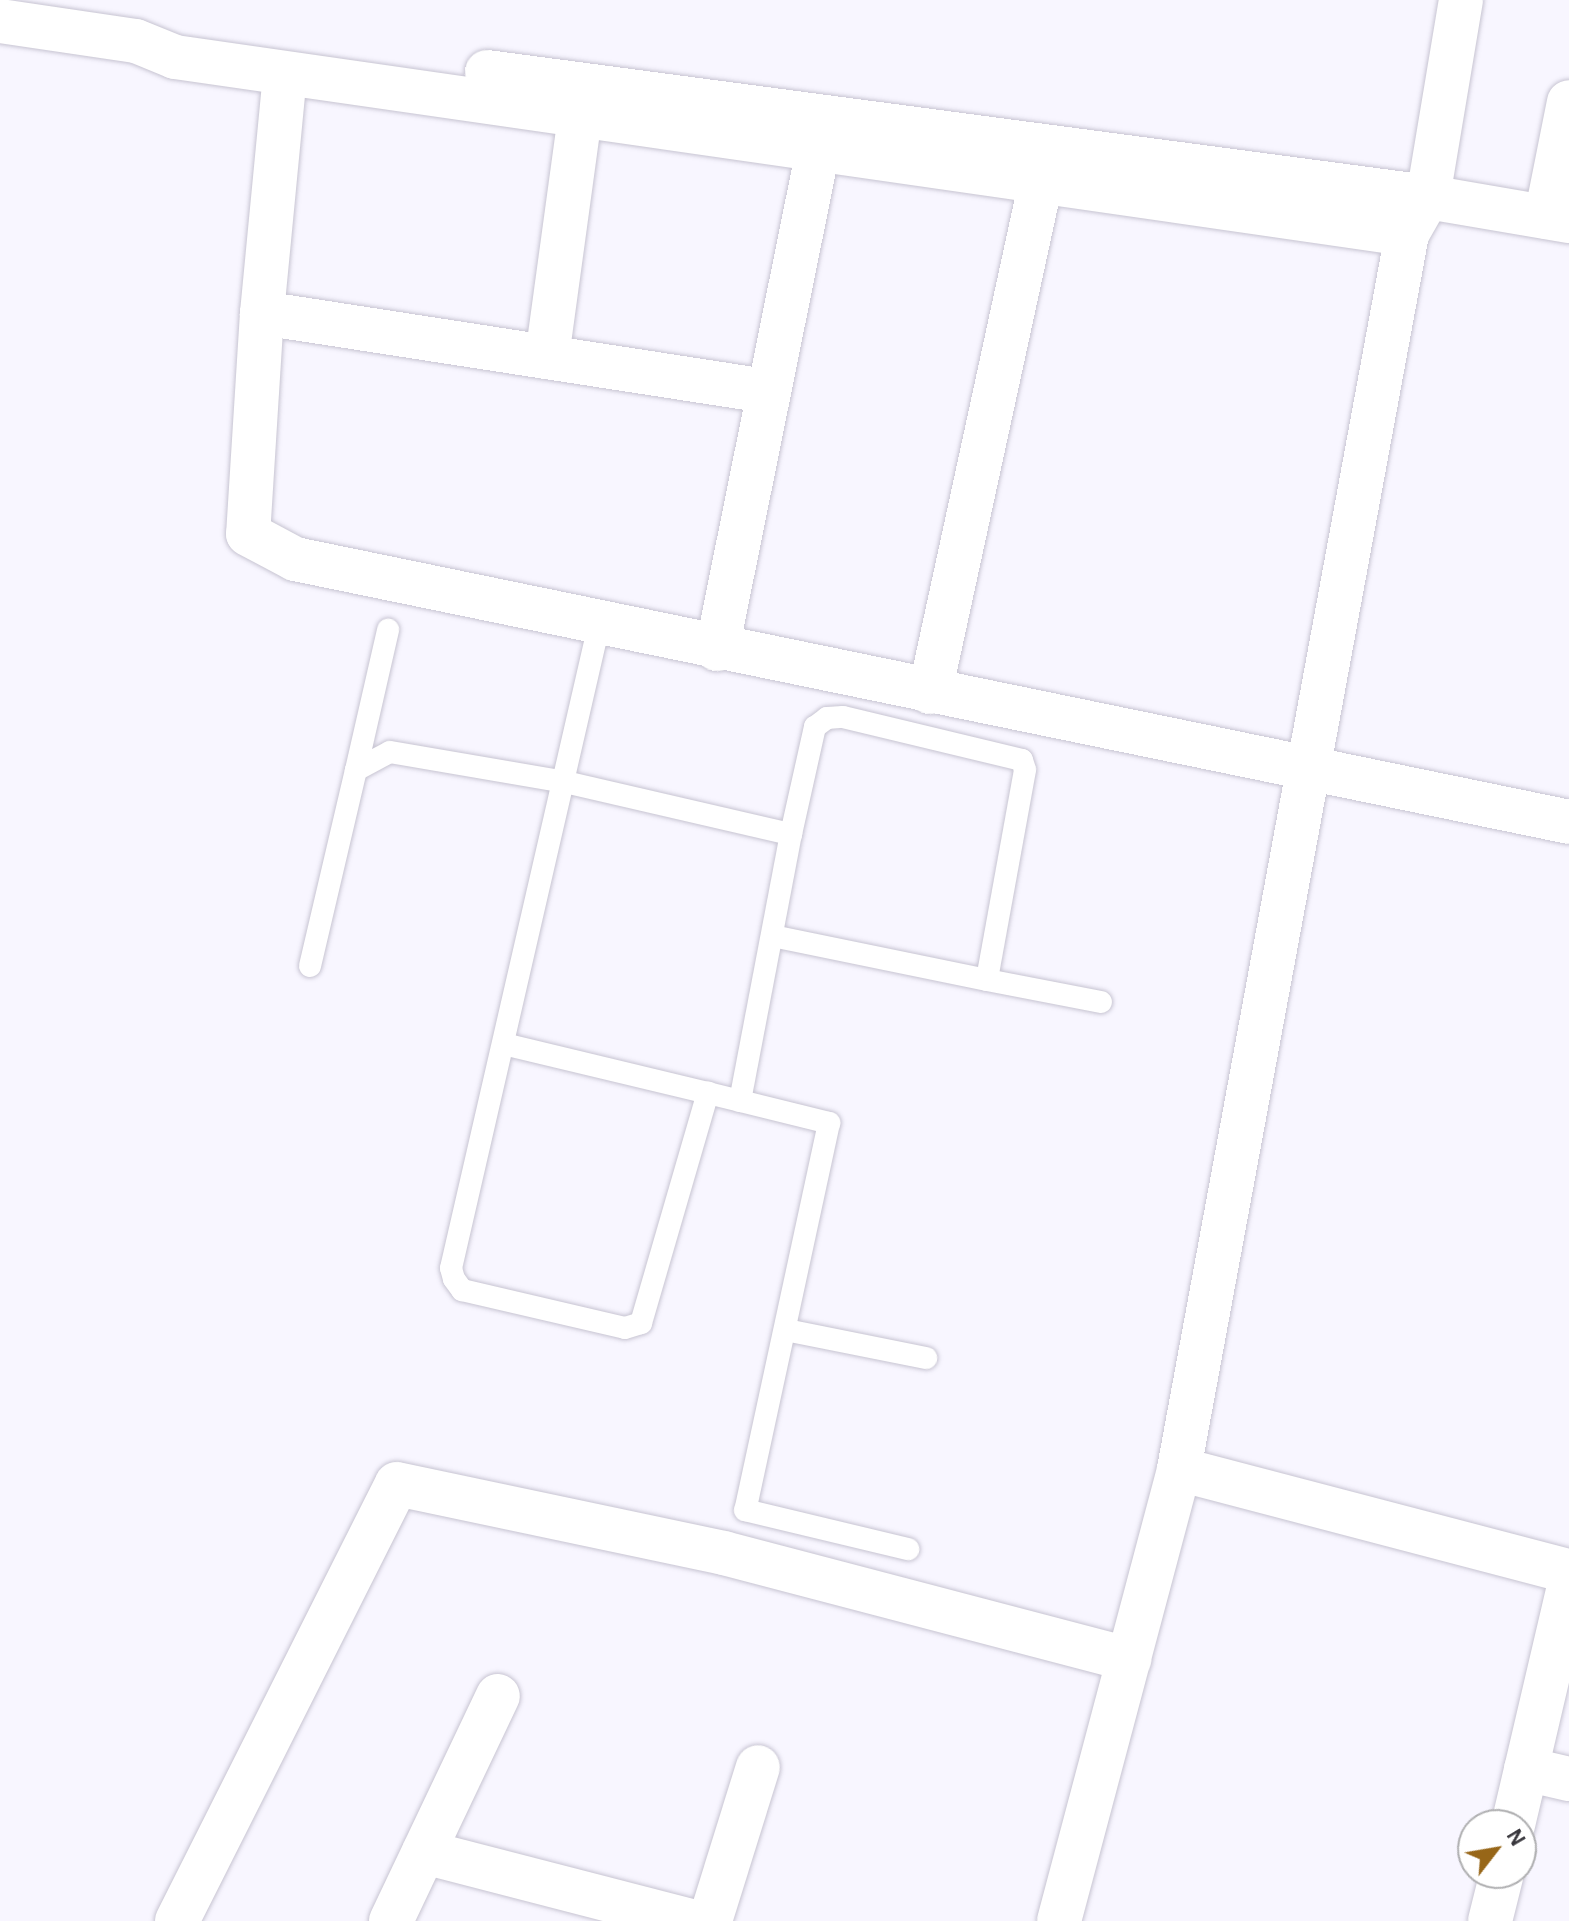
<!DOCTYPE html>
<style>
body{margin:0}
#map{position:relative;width:1569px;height:1921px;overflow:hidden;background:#f8f6ff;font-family:"Alegreya Sans",sans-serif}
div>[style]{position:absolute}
.roads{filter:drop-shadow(0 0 2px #c7c4d2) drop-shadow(0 0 2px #c7c4d2)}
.lane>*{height:22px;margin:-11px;padding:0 11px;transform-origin:11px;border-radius:11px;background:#fff}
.street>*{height:44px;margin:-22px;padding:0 22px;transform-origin:22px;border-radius:22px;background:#fff}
.secondary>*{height:44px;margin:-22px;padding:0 22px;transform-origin:22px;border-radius:22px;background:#fff}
.primary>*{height:44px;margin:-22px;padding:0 22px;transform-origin:22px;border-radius:22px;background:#fff}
span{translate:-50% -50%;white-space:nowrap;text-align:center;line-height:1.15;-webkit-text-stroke:6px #fff;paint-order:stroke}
.north{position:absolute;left:1457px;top:1809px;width:80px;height:80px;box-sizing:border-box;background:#fff;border:2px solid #afafb1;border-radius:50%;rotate:59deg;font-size:22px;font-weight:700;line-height:32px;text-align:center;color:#38363c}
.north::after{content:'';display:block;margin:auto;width:28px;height:36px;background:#976618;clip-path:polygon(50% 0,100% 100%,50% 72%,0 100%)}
</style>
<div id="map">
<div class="roads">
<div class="lane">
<i style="left:599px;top:625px;width:660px;rotate:102.96deg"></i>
<i style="left:451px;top:1268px;width:11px;rotate:75deg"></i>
<i style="left:454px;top:1279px;width:14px;rotate:54deg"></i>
<i style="left:462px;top:1290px;width:167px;rotate:13.1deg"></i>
<i style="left:625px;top:1328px;width:17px;rotate:-17deg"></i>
<i style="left:641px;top:1323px;width:240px;rotate:-73.8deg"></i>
<i style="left:708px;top:1093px;width:125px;rotate:13.9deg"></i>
<i style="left:829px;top:1123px;width:396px;rotate:102.2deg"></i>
<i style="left:745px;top:1510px;width:168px;rotate:13.5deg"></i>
<i style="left:356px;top:770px;width:144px;rotate:-77.1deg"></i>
<i style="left:310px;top:966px;width:201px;rotate:-76.8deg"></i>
<i style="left:356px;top:770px;width:38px;rotate:-28deg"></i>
<i style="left:390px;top:752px;width:178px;rotate:9.7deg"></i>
<i style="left:565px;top:782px;width:232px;rotate:13deg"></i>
<i style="left:791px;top:834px;width:110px;rotate:-77.4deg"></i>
<i style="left:815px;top:727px;width:15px;rotate:-37deg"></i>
<i style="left:827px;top:718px;width:16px;rotate:-4deg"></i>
<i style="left:843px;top:717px;width:184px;rotate:13.5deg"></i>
<i style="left:1022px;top:760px;width:10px;rotate:73deg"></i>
<i style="left:1025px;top:770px;width:213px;rotate:100.3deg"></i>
<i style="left:987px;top:980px;width:219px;rotate:-168.4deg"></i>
<i style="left:987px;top:980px;width:116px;rotate:10.9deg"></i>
<i style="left:504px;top:1044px;width:210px;rotate:13.5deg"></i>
<i style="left:740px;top:1101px;width:272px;rotate:-79.2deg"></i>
<i style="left:786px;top:1330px;width:143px;rotate:11.3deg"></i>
</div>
<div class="street">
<i style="left:285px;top:74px;width:240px;rotate:95.5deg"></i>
<i style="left:262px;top:313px;width:221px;rotate:93.6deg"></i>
<i style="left:248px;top:534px;width:53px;rotate:28deg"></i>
<i style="left:295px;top:559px;width:1301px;rotate:11.66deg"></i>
<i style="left:1428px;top:197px;width:143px;rotate:9.7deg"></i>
<i style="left:1546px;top:217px;width:117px;rotate:-78.7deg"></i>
<i style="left:262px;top:313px;width:510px;rotate:8.8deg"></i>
<i style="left:547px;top:357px;width:243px;rotate:-82.2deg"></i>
<i style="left:717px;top:649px;width:509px;rotate:-78.56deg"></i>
<i style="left:930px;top:692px;width:523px;rotate:-77.74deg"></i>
<i style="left:1179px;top:1469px;width:403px;rotate:14.7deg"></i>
<i style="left:1526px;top:1769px;width:44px;rotate:13.1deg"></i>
<i style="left:1513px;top:1825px;width:244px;rotate:-76.8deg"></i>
<i style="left:424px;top:1852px;width:275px;rotate:14.5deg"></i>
<i style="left:177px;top:1921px;width:489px;rotate:-63.3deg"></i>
<i style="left:397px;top:1484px;width:334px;rotate:11.9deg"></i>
<i style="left:724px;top:1553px;width:419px;rotate:14.7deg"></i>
<i style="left:391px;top:1921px;width:249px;rotate:-64.6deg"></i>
<i style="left:710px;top:1921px;width:161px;rotate:-72.7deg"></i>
<i style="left:1490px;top:1921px;width:49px;rotate:-76deg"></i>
</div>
<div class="secondary">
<i style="left:1059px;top:1921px;width:468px;rotate:-75.1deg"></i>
<i style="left:1179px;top:1469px;width:1256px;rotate:-79.54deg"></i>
</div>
<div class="primary">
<i style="left:0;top:21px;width:137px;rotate:8.4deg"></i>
<i style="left:136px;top:41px;width:42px;rotate:22.3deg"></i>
<i style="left:175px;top:57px;width:1245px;rotate:8.18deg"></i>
<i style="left:1407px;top:234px;width:43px;rotate:-60.4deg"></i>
<i style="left:1428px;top:197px;width:200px;rotate:-80.5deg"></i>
<i style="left:487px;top:72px;width:949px;rotate:7.57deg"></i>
</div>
</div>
<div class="north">N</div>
</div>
